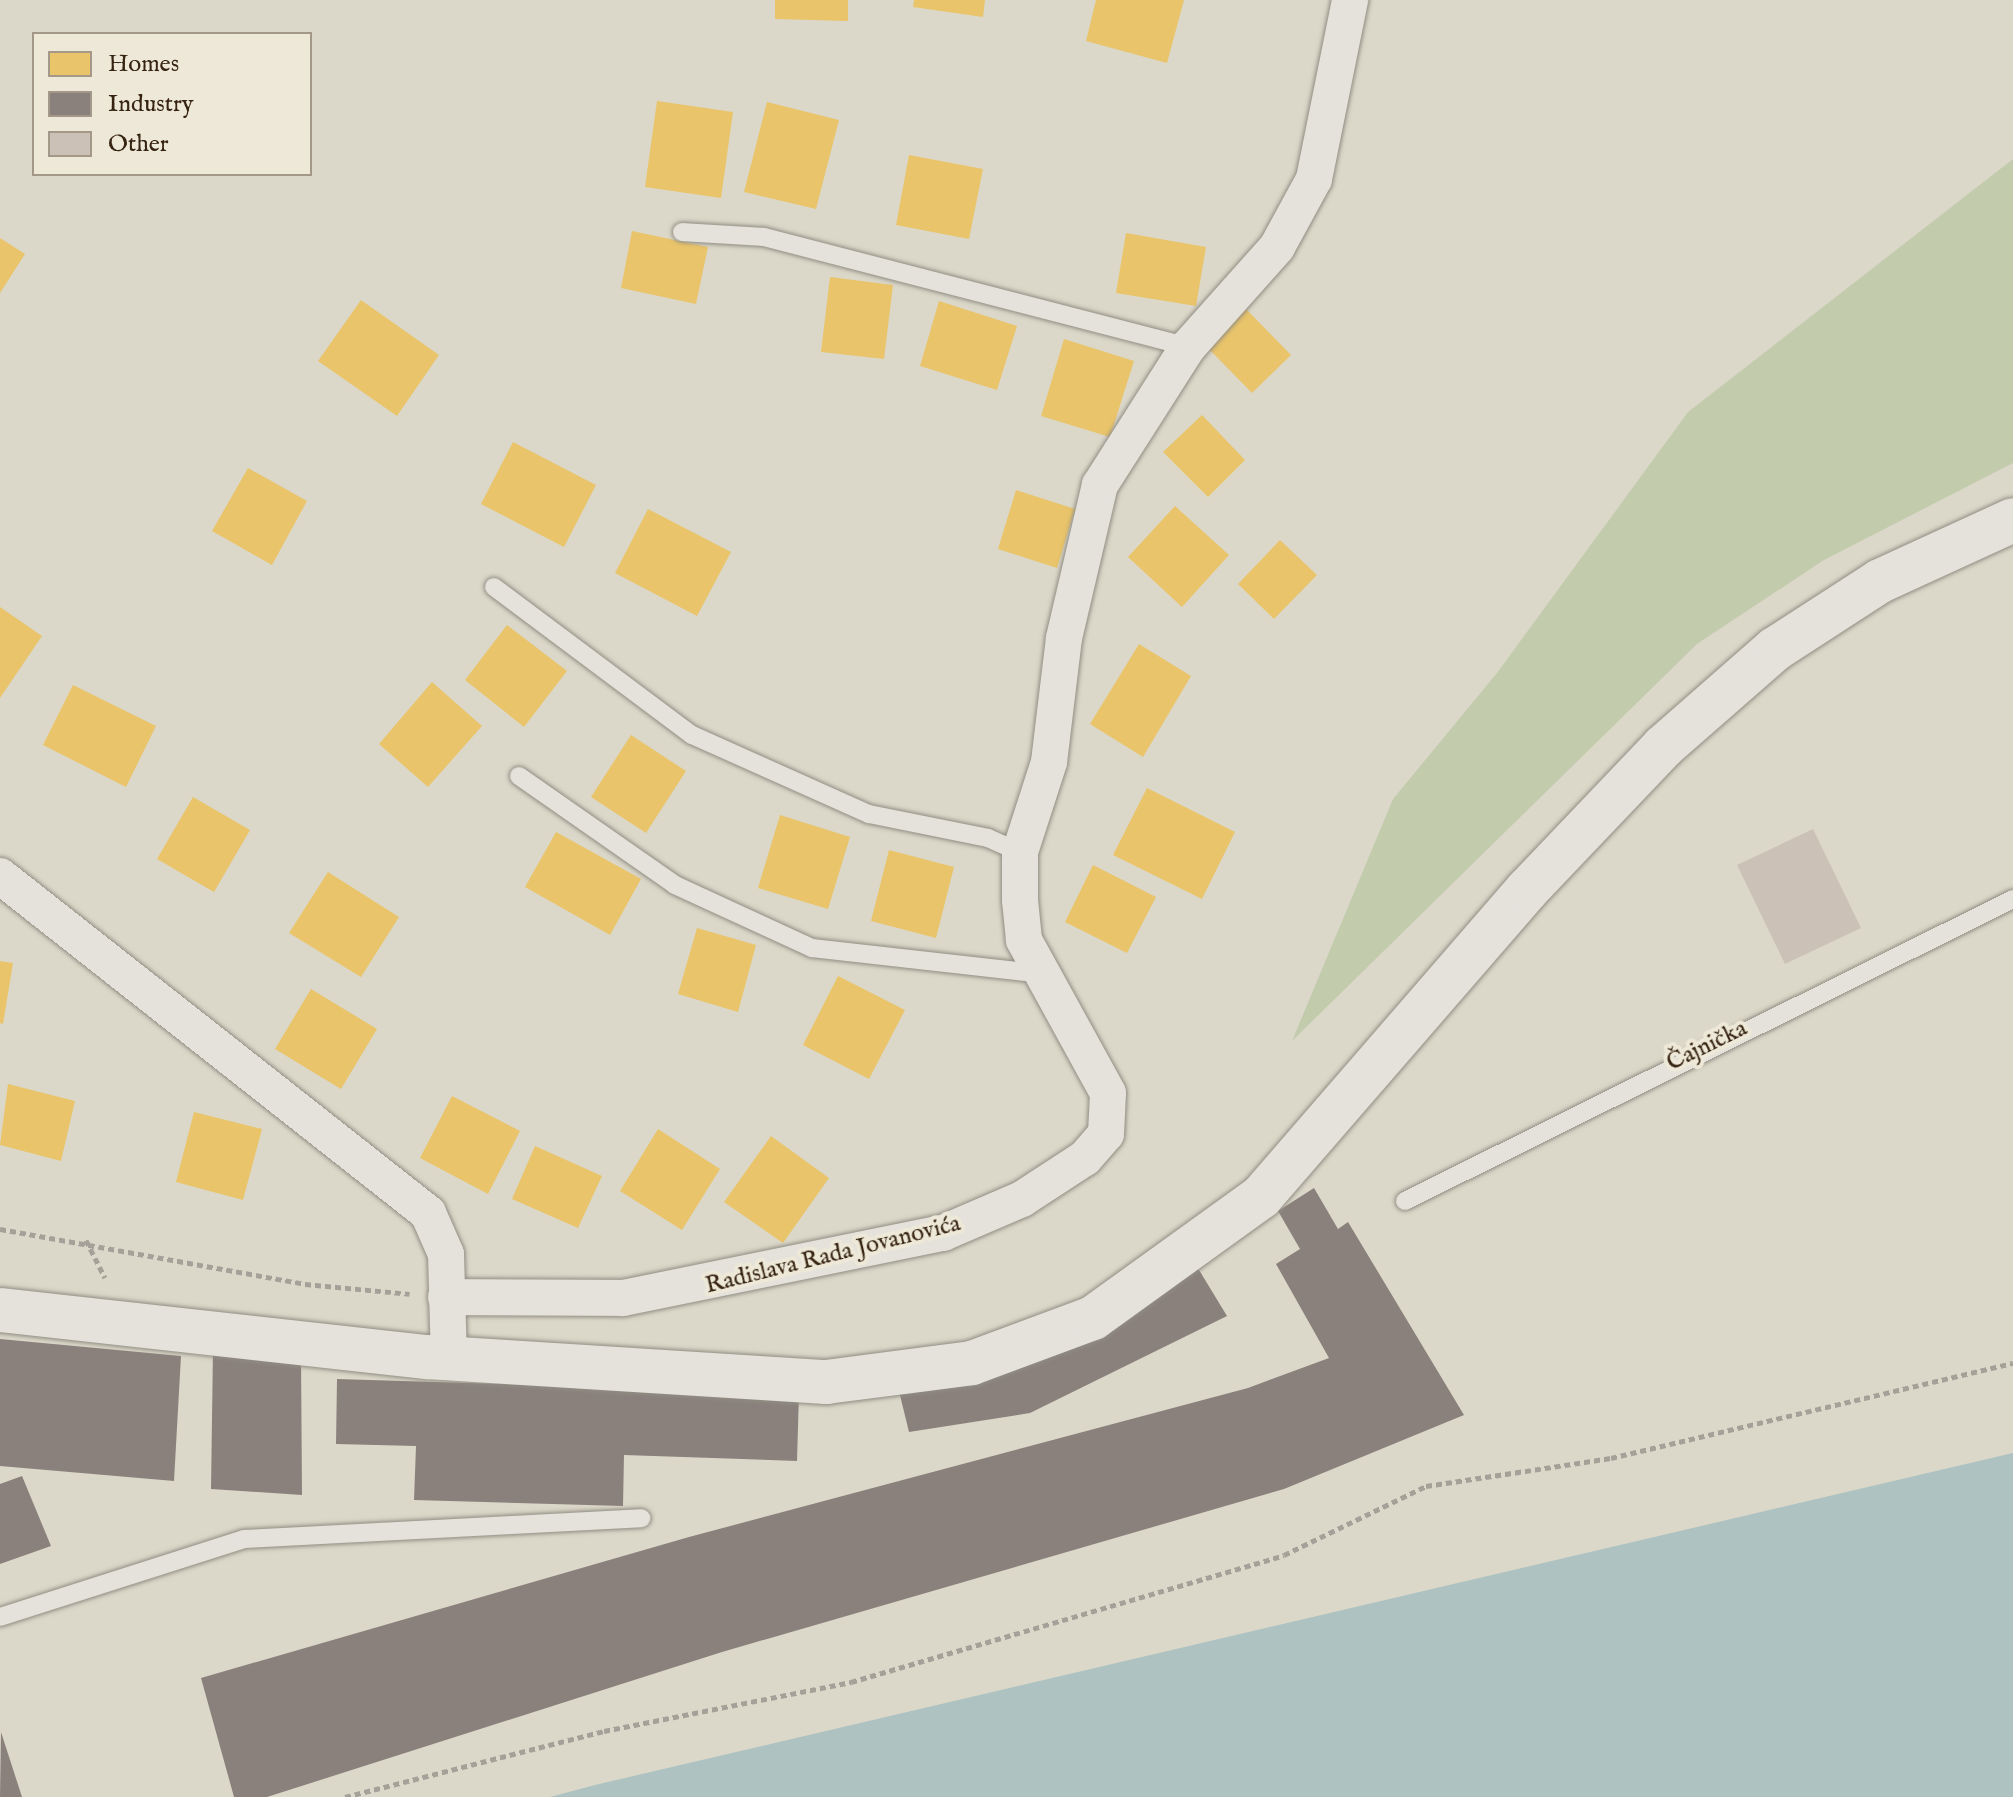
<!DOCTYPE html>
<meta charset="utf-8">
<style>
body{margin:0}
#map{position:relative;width:2013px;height:1797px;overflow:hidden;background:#dbd8c9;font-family:"IM FELL English",serif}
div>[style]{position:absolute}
.green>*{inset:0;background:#c3cbad}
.water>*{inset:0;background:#adc2c1}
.homes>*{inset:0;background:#e9c46a}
.industry>*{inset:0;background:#8a817c}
.building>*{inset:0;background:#ccc1b6}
.path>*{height:5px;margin-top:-2.5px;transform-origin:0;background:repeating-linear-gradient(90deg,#a5a199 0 6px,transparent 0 10px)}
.roads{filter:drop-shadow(0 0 2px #918d83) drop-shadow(0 0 2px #918d83)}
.service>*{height:18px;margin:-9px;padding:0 9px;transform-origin:9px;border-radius:9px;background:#e4e2db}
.minor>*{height:36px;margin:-18px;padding:0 18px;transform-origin:18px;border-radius:18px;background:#e4e2db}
.secondary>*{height:44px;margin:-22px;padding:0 22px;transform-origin:22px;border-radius:22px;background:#e4e2db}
span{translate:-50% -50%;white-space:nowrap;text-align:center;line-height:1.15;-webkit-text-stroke:8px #ede8d7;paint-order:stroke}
.street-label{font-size:24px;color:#362311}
.legend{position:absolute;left:32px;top:32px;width:280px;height:144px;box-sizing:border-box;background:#ede8d7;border:2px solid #a49988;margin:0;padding:10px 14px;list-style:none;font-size:24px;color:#362311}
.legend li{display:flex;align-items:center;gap:16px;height:40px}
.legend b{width:40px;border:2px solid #a49988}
</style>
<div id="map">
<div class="green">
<i style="clip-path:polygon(2013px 159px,2013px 463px,1824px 560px,1697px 644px,1292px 1041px,1393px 799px,1497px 673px,1688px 412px)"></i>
</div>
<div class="water">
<i style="clip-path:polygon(2013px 1453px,2013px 1797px,550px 1797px,595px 1785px)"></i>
</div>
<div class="homes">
<i style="clip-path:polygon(775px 0,848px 0,848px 21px,775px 19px)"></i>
<i style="clip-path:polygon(914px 0,985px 0,983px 17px,913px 7px)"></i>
<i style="clip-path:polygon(1096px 0,1184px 0,1167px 63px,1086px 41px)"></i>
<i style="clip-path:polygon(657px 101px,733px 112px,721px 198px,645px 187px)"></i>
<i style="clip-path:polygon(767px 102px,839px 120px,816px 209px,744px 192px)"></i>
<i style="clip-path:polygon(909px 155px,983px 169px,969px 239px,896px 225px)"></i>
<i style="clip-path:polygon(632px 231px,708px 247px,696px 304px,621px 288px)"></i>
<i style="clip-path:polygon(1126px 233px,1206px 247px,1196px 306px,1116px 293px)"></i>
<i style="clip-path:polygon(0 238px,25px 254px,0 293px)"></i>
<i style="clip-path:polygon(830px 277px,893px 285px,884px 359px,821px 352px)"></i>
<i style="clip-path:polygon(361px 300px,439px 355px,397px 416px,318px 361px)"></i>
<i style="clip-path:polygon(939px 301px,1017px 326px,997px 390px,920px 366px)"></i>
<i style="clip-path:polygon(1246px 309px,1291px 355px,1252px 393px,1207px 347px)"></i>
<i style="clip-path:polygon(1064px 339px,1134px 361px,1110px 437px,1041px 416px)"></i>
<i style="clip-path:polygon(1202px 415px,1245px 460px,1208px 497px,1163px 452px)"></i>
<i style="clip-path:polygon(513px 442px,596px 485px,564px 547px,481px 504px)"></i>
<i style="clip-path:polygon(248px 468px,307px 501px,272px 565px,212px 531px)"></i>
<i style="clip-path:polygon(1016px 490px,1075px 509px,1057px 568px,998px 549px)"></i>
<i style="clip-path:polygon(1175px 506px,1229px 555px,1182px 607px,1128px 557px)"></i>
<i style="clip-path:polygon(648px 509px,731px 552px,697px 616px,615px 573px)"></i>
<i style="clip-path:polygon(1280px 540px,1317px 575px,1274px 619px,1238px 584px)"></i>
<i style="clip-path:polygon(0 607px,42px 636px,0 698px)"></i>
<i style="clip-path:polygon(507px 625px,567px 671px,524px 727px,465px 680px)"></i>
<i style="clip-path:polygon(1139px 644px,1191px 676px,1143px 757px,1090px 724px)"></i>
<i style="clip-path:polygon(432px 682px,482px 726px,428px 787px,379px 744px)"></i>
<i style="clip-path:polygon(73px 685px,156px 726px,126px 787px,43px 745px)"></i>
<i style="clip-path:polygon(631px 735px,686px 771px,646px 833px,591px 797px)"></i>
<i style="clip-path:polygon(1147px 788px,1235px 832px,1202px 899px,1113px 855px)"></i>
<i style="clip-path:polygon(193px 797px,250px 830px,214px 892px,157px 859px)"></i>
<i style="clip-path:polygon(780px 815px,850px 837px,828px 909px,758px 888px)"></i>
<i style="clip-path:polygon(556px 832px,641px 879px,610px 935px,525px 887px)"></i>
<i style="clip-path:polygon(889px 850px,954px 867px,936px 938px,871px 921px)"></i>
<i style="clip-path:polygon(1093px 865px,1156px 897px,1127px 953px,1065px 922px)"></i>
<i style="clip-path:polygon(328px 872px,399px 917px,361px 977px,289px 933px)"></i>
<i style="clip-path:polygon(697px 928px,756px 945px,738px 1012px,678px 994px)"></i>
<i style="clip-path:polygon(0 961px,13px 963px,3px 1024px,0 1023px)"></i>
<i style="clip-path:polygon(838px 976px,905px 1010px,869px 1079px,803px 1045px)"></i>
<i style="clip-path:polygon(311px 989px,377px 1029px,341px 1089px,275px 1049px)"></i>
<i style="clip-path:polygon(8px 1084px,75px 1101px,61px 1161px,0 1145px)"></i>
<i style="clip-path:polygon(452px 1096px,520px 1131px,488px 1194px,420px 1158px)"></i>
<i style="clip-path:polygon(194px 1112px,262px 1129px,243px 1200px,176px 1182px)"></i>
<i style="clip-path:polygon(658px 1129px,720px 1169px,682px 1230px,620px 1191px)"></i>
<i style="clip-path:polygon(771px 1136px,829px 1178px,783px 1243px,724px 1202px)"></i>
<i style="clip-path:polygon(535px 1146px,602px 1176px,578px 1228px,512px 1199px)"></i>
</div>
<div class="industry">
<i style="clip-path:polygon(1314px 1188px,1338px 1229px,1348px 1222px,1464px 1415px,1284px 1489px,722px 1652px,267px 1797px,234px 1797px,201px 1678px,689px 1537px,1248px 1388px,1329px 1358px,1276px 1264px,1300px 1249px,1278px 1211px)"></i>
<i style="clip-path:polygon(1196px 1265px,1227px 1316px,1030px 1413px,909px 1432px,897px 1383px)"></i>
<i style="clip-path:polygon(0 1339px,181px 1356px,174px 1481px,0 1466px)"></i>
<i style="clip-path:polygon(213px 1348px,301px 1357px,302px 1495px,211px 1489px)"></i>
<i style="clip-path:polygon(337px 1379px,799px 1393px,797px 1461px,624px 1455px,623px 1506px,414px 1500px,416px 1446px,336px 1444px)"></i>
<i style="clip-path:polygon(22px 1476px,51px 1546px,0 1564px,0 1484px)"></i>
<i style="clip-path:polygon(1px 1732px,22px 1797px,0 1797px)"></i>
</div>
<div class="building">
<i style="clip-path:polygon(1813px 829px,1861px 928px,1785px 964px,1737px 865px)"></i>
</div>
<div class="path">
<i style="left:0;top:1229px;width:310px;rotate:10.2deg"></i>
<i style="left:305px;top:1284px;width:105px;rotate:5.4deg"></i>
<i style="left:86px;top:1240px;width:42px;rotate:63.4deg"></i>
<i style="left:345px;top:1797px;width:267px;rotate:-14.3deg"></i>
<i style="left:604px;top:1731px;width:252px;rotate:-11.2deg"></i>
<i style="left:851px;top:1682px;width:451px;rotate:-16.3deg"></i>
<i style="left:1284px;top:1555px;width:158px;rotate:-25.9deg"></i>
<i style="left:1426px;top:1486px;width:187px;rotate:-8.6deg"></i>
<i style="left:1611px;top:1458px;width:413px;rotate:-13.3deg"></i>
</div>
<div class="roads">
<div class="service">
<i style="left:682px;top:232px;width:82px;rotate:3.5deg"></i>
<i style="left:764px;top:237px;width:438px;rotate:14.5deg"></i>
<i style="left:494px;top:587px;width:247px;rotate:36.8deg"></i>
<i style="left:692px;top:735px;width:194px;rotate:24.1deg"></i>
<i style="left:869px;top:814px;width:121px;rotate:11.4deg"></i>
<i style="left:988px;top:838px;width:35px;rotate:24deg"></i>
<i style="left:519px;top:776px;width:190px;rotate:34.9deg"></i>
<i style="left:675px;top:885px;width:151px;rotate:24.7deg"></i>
<i style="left:812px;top:948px;width:233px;rotate:6.4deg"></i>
<i style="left:1405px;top:1201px;width:679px;rotate:-26.41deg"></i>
<i style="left:0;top:1617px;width:256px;rotate:-17.7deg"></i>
<i style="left:244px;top:1539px;width:398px;rotate:-3deg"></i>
</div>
<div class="minor">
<i style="left:0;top:876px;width:545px;rotate:38.22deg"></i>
<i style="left:428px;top:1213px;width:45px;rotate:66.3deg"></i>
<i style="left:446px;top:1254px;width:105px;rotate:88.4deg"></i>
<i style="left:446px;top:1297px;width:177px;rotate:0.3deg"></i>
<i style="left:623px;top:1298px;width:327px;rotate:-11.5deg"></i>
<i style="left:943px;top:1233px;width:86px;rotate:-23.3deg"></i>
<i style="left:1022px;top:1199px;width:75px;rotate:-33.1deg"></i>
<i style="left:1085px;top:1158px;width:32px;rotate:-49deg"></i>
<i style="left:1106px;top:1134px;width:41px;rotate:-87.2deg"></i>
<i style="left:1108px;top:1093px;width:175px;rotate:-118.8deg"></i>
<i style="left:1024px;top:940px;width:40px;rotate:-95.7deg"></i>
<i style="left:1020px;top:900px;width:48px;rotate:-90deg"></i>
<i style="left:1020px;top:852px;width:95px;rotate:-72.1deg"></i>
<i style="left:1049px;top:762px;width:125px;rotate:-83.1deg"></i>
<i style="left:1064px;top:638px;width:157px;rotate:-76.8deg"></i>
<i style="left:1100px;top:485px;width:164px;rotate:-57.5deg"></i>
<i style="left:1188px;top:347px;width:134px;rotate:-48.3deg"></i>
<i style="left:1277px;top:247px;width:77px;rotate:-61.4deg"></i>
<i style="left:1314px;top:179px;width:183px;rotate:-78.6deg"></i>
</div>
<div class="secondary">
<i style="left:0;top:1310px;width:430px;rotate:6.3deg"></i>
<i style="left:427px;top:1357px;width:400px;rotate:3.6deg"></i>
<i style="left:826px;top:1382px;width:147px;rotate:-7.4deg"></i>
<i style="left:972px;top:1363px;width:129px;rotate:-20.4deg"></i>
<i style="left:1093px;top:1318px;width:207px;rotate:-35.8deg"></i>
<i style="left:1261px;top:1197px;width:406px;rotate:-49.1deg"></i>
<i style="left:1527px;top:890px;width:197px;rotate:-46.4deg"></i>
<i style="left:1663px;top:747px;width:149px;rotate:-41.2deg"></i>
<i style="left:1775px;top:649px;width:125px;rotate:-32.9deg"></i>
<i style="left:1880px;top:581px;width:146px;rotate:-24.6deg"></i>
</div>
</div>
<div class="street-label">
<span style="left:1707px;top:1046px;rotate:-26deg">Čajnička</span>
<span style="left:833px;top:1255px;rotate:-14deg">Radislava Rada Jovanovića</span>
</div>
<ul class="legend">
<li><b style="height:22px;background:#e9c46a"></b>Homes</li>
<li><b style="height:22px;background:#8a817c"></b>Industry</li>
<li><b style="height:22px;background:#ccc1b6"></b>Other</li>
</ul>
</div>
